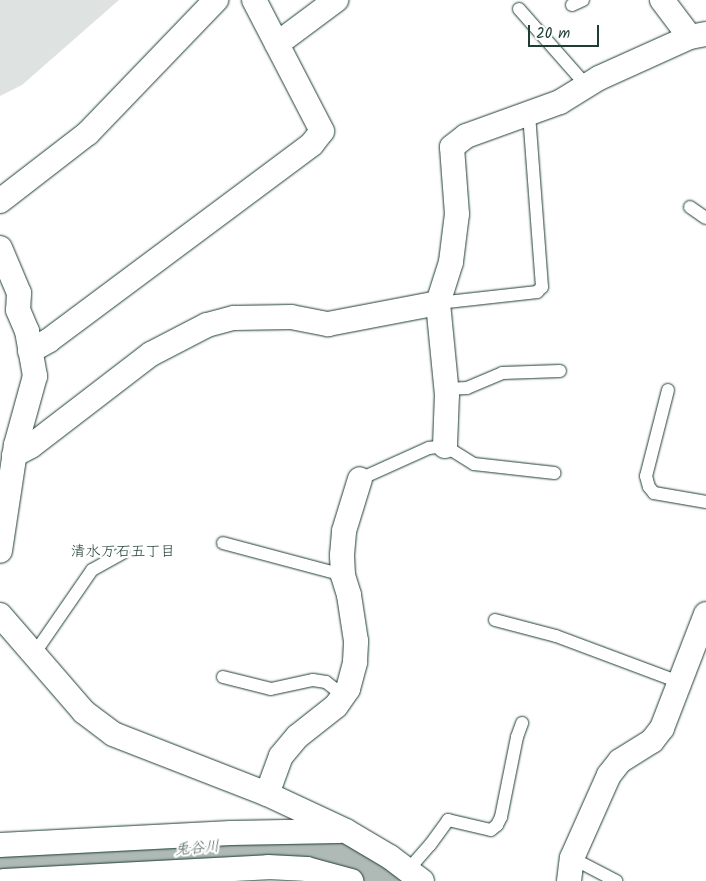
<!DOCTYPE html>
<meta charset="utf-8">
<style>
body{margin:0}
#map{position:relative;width:706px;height:881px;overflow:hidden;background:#fff;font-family:Kalam,"Klee One",sans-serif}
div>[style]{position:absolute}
.green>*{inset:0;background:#dee3e2}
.river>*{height:42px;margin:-21px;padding:0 21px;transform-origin:21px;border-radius:21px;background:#afbab7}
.roads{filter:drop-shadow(0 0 1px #1f3d34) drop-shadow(0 0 1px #1f3d34)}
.service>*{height:12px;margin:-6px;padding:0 6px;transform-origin:6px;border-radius:6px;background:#fff}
.minor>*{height:24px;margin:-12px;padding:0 12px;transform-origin:12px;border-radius:12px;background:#fff}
span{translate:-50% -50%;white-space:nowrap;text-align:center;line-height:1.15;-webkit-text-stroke:4.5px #fff;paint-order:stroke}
.neighbourhood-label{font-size:15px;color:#1f3d34}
.water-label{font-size:15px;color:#4a625b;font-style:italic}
.scale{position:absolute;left:528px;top:25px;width:71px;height:22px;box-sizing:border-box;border:2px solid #1f3d34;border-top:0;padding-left:6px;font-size:15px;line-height:18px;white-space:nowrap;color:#1f3d34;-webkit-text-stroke:4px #fff;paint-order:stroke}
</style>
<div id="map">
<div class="green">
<i style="clip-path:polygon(0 0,119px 0,22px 85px,0 96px)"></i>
</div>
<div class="river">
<i style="left:0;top:863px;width:89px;rotate:-1.9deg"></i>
<i style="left:89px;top:860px;width:136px;rotate:-5.5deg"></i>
<i style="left:224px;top:847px;width:60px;rotate:-1deg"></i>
<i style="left:284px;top:846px;width:56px;rotate:10.3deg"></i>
<i style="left:339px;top:856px;width:55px;rotate:27deg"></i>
</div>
<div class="roads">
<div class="service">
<i style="left:572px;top:5px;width:12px;rotate:-24deg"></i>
<i style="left:519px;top:9px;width:101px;rotate:48.6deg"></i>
<i style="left:690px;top:207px;width:19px;rotate:35deg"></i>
<i style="left:438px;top:303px;width:100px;rotate:-6.3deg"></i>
<i style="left:537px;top:292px;width:7px;rotate:-45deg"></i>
<i style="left:542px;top:287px;width:172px;rotate:-94.3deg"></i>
<i style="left:447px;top:389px;width:20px;rotate:-3deg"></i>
<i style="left:467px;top:388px;width:38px;rotate:-23deg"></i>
<i style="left:502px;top:373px;width:58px;rotate:-2deg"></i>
<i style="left:668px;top:390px;width:89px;rotate:104.3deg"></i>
<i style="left:646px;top:476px;width:11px;rotate:75deg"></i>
<i style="left:649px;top:487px;width:8px;rotate:50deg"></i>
<i style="left:654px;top:493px;width:53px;rotate:9.8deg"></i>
<i style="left:360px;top:479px;width:76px;rotate:-24.2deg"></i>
<i style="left:429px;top:448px;width:16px;rotate:-7deg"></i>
<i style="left:445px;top:446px;width:34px;rotate:32deg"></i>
<i style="left:474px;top:464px;width:81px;rotate:6.4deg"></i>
<i style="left:223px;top:543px;width:124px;rotate:14.9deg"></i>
<i style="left:495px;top:620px;width:63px;rotate:14.7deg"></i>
<i style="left:556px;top:636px;width:131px;rotate:20.5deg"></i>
<i style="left:34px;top:654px;width:102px;rotate:-55.4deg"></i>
<i style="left:92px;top:570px;width:35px;rotate:-29deg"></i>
<i style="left:223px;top:677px;width:49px;rotate:14deg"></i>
<i style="left:271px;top:689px;width:43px;rotate:-12.1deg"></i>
<i style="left:313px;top:680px;width:13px;rotate:9deg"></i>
<i style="left:326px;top:682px;width:23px;rotate:38deg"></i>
<i style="left:572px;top:858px;width:50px;rotate:27.6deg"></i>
<i style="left:408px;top:870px;width:33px;rotate:-49deg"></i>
<i style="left:430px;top:845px;width:31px;rotate:-54deg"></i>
<i style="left:448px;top:820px;width:44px;rotate:13.1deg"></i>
<i style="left:491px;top:830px;width:8px;rotate:-40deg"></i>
<i style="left:497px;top:825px;width:9px;rotate:-63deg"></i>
<i style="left:501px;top:817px;width:82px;rotate:-78.7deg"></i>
<i style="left:517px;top:737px;width:15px;rotate:-70deg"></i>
</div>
<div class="minor">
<i style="left:662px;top:0;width:46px;rotate:52.9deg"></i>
<i style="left:277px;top:44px;width:74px;rotate:-36.7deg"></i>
<i style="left:0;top:201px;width:111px;rotate:-37.7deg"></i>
<i style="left:88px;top:133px;width:185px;rotate:-46.1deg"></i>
<i style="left:0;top:248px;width:49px;rotate:67.1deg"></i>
<i style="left:19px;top:293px;width:17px;rotate:93deg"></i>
<i style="left:18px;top:310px;width:23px;rotate:67deg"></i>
<i style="left:27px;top:331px;width:46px;rotate:79.9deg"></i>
<i style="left:35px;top:376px;width:72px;rotate:105.4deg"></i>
<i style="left:16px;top:445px;width:107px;rotate:98.6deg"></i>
<i style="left:30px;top:351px;width:21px;rotate:-29deg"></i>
<i style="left:48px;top:341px;width:329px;rotate:-36.7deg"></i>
<i style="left:312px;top:144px;width:16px;rotate:-52deg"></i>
<i style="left:322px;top:131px;width:148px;rotate:-117.4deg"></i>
<i style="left:445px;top:446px;width:51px;rotate:-87.8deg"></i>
<i style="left:447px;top:395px;width:92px;rotate:-95.6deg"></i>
<i style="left:438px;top:303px;width:43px;rotate:-72.4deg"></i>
<i style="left:451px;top:262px;width:48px;rotate:-82.9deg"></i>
<i style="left:457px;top:214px;width:67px;rotate:-94.3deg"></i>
<i style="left:452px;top:147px;width:18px;rotate:-38deg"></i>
<i style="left:466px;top:136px;width:100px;rotate:-19.9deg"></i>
<i style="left:560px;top:102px;width:46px;rotate:-31.6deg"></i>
<i style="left:599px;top:78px;width:100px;rotate:-24.3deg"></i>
<i style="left:690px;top:37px;width:16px;rotate:-11deg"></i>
<i style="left:14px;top:455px;width:19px;rotate:-28deg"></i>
<i style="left:31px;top:446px;width:151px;rotate:-37.5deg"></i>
<i style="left:151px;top:354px;width:63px;rotate:-27.4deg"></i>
<i style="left:207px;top:325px;width:28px;rotate:-15deg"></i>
<i style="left:234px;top:318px;width:57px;rotate:-1deg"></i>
<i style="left:291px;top:317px;width:38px;rotate:11deg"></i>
<i style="left:328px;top:324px;width:112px;rotate:-10.8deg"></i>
<i style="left:0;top:615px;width:128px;rotate:49.1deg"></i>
<i style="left:84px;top:712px;width:36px;rotate:37deg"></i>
<i style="left:113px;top:734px;width:165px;rotate:21.3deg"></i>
<i style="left:267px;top:794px;width:87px;rotate:25.1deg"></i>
<i style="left:346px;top:831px;width:51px;rotate:30.6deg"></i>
<i style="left:390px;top:857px;width:40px;rotate:37deg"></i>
<i style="left:267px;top:794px;width:40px;rotate:-69.8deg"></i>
<i style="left:281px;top:756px;width:26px;rotate:-50deg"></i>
<i style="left:298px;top:736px;width:48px;rotate:-38.3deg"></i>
<i style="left:336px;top:706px;width:21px;rotate:-55deg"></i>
<i style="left:348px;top:689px;width:28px;rotate:-75deg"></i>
<i style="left:355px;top:662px;width:21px;rotate:-87deg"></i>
<i style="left:356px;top:641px;width:47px;rotate:-98.7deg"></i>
<i style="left:349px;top:595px;width:21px;rotate:-107deg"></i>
<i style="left:343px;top:575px;width:20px;rotate:-93deg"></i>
<i style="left:342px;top:555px;width:24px;rotate:-85deg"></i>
<i style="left:344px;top:531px;width:54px;rotate:-72.9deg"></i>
<i style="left:0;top:845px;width:231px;rotate:-3deg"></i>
<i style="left:231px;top:833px;width:108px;rotate:-1.1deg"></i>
<i style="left:4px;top:881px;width:264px;rotate:-3deg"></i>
<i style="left:268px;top:867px;width:39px;rotate:3deg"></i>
<i style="left:307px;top:869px;width:46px;rotate:15.3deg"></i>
<i style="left:569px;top:881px;width:23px;rotate:-83deg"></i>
<i style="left:572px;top:858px;width:91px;rotate:-66deg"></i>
<i style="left:609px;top:775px;width:18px;rotate:-52deg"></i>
<i style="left:620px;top:761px;width:38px;rotate:-32deg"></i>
<i style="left:652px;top:741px;width:16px;rotate:-52deg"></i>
<i style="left:662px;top:728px;width:122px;rotate:-68.9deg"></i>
</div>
</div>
<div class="neighbourhood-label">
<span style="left:123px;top:553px">清水万石五丁目</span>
</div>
<div class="water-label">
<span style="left:197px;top:849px;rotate:-5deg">兎谷川</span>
</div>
<div class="scale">20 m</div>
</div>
